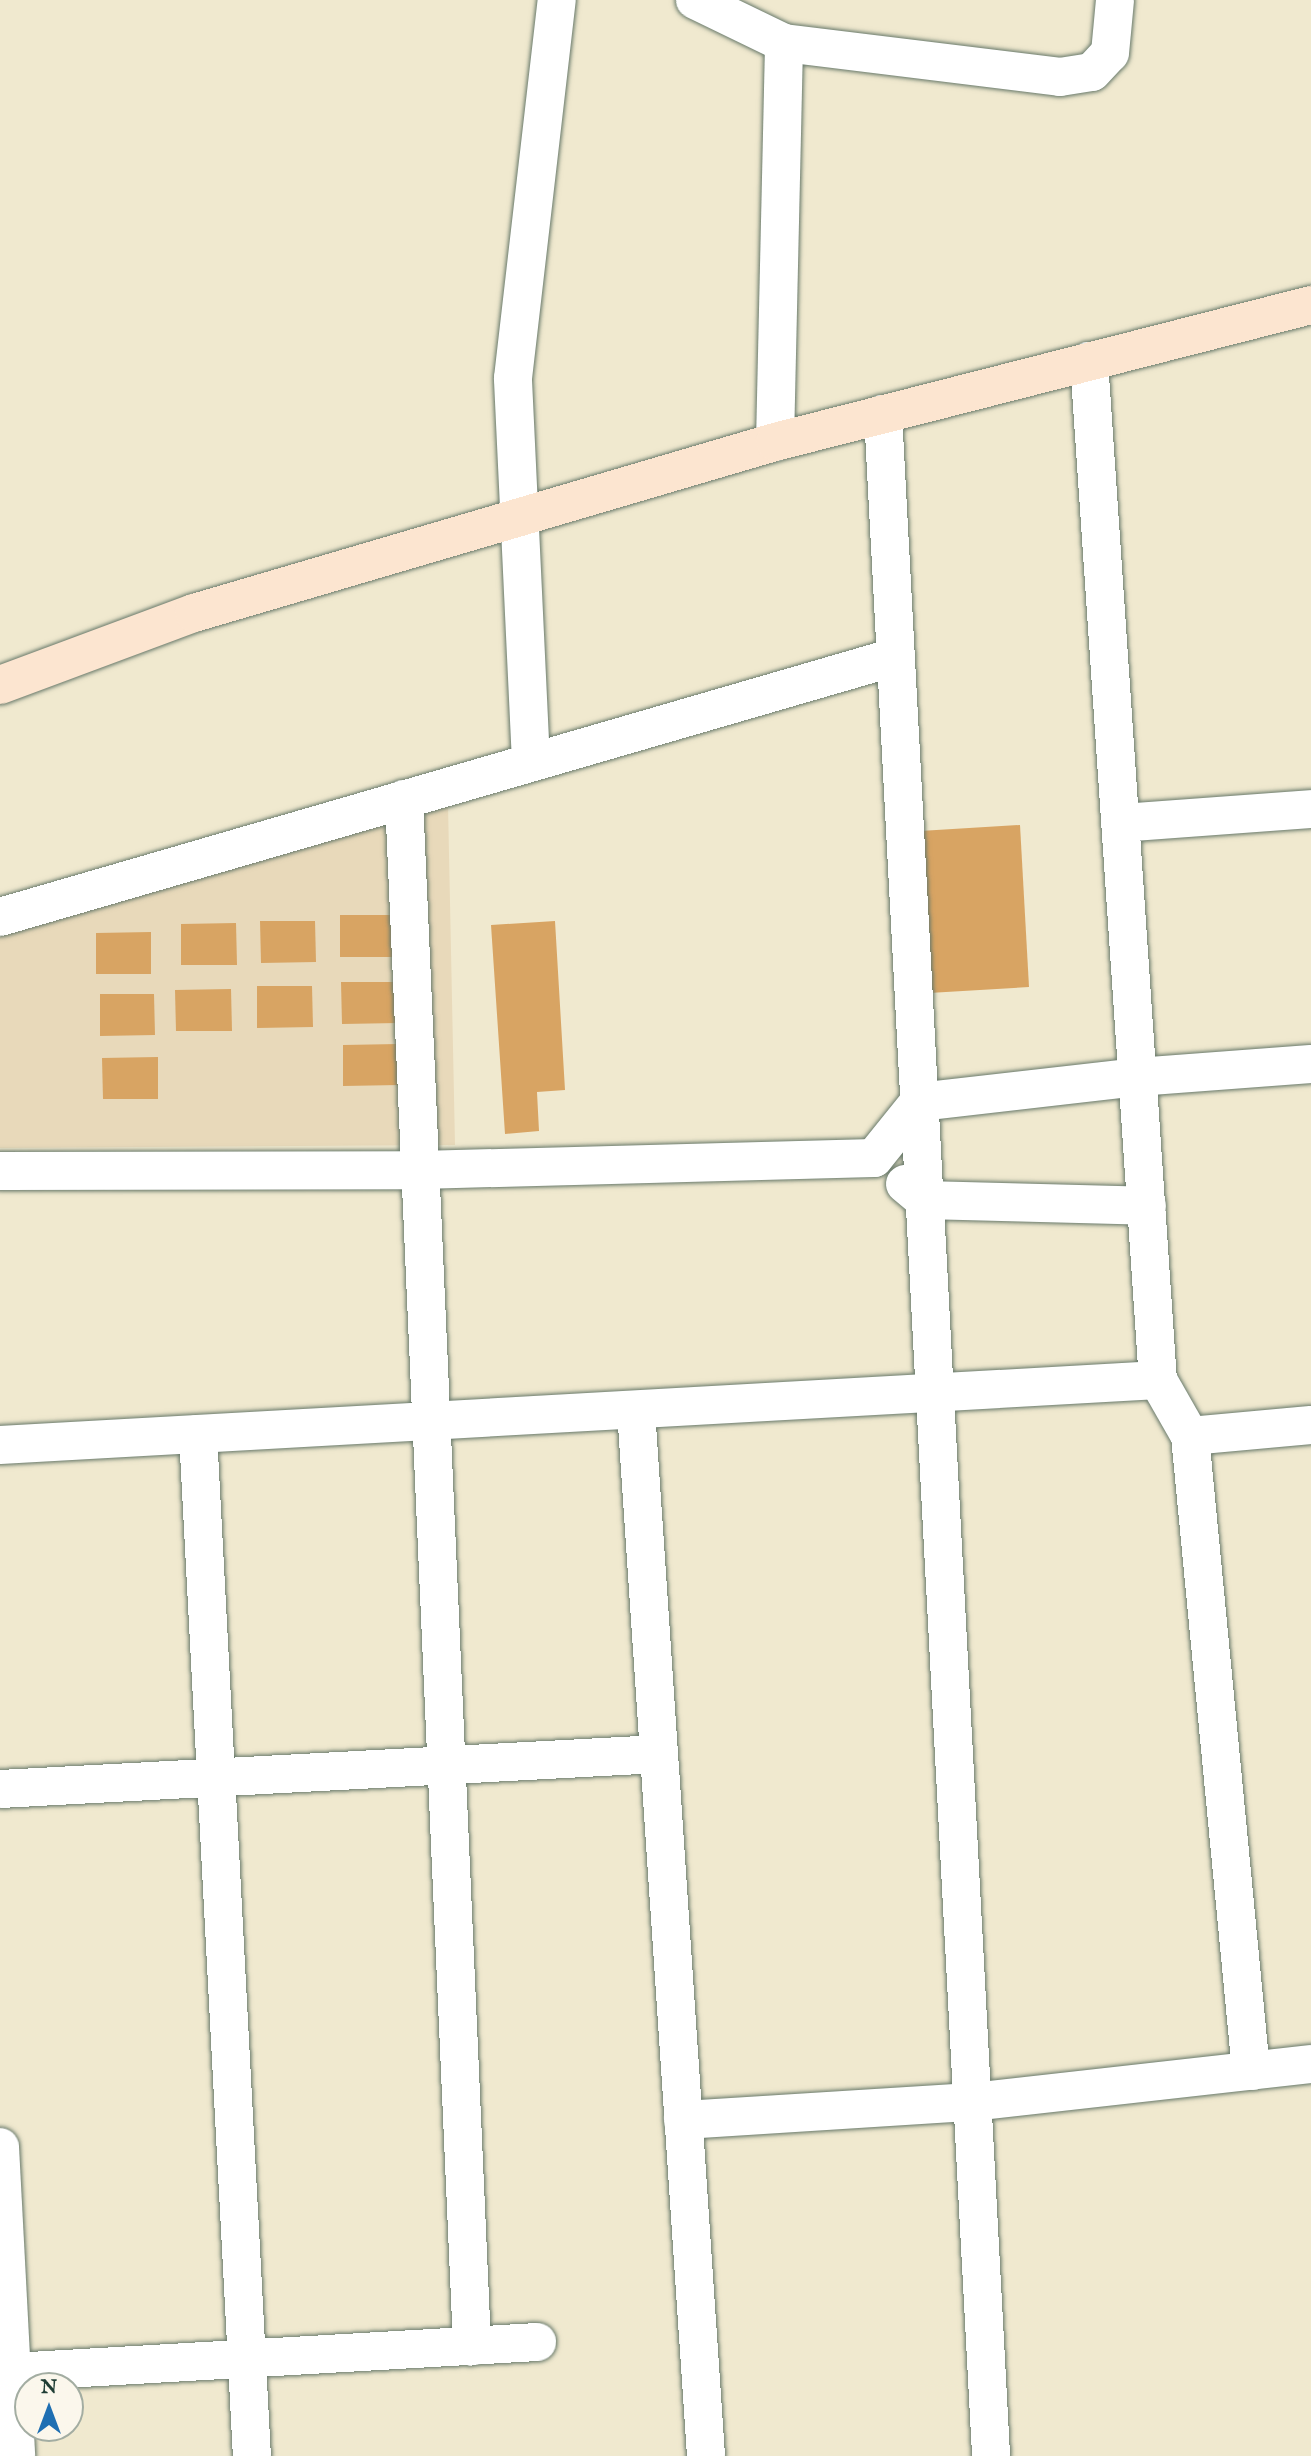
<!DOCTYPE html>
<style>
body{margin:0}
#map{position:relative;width:1311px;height:2456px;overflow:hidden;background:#f0e9cf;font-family:"IM FELL English",serif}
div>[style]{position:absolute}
.built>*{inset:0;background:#e8d9ba}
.building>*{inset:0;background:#d8a463}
.roads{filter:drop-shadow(0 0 2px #68796a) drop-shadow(0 0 2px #68796a)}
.street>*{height:38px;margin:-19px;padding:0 19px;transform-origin:19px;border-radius:19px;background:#fff}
.secondary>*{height:38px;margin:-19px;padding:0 19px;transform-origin:19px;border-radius:19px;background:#fce5d0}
span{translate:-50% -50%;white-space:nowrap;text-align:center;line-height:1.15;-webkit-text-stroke:5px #fbf7ec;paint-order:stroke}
.north{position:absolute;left:14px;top:2372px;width:70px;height:70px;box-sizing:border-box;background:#fbf7ec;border:2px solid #a3ada2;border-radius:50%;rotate:0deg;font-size:19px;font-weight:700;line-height:28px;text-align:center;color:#1f3d34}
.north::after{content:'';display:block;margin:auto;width:24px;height:32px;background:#1f6fb2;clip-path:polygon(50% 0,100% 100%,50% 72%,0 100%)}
</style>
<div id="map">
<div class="built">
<i style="clip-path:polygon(448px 805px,455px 1145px,0 1148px,0 935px)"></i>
</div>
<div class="building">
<i style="clip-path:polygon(1020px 825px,1029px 987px,929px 993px,920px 831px)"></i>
<i style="clip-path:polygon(340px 915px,395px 915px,396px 957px,340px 957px)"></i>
<i style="clip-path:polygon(260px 921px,315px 921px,316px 962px,261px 963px)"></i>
<i style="clip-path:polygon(555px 921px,565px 1090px,537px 1092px,539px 1131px,505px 1134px,491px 925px)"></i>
<i style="clip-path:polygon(236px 923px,237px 965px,181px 965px,181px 924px)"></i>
<i style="clip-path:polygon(151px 932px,151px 974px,96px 974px,96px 933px)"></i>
<i style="clip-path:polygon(341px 982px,397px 982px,398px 1023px,342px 1024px)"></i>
<i style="clip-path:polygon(257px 986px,312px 986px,313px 1027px,257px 1028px)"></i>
<i style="clip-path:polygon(231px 989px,232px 1031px,176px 1031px,175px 990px)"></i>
<i style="clip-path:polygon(100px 994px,154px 994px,155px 1035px,100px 1036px)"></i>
<i style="clip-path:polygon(398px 1044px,399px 1085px,343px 1086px,343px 1045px)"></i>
<i style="clip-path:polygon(158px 1057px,158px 1099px,103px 1099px,102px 1058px)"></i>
</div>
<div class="roads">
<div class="street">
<i style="left:695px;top:0;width:99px;rotate:25.8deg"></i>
<i style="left:784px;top:43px;width:278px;rotate:7deg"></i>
<i style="left:1060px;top:77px;width:32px;rotate:-9deg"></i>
<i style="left:1092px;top:72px;width:26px;rotate:-47deg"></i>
<i style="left:1110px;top:53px;width:53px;rotate:-84.6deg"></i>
<i style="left:1089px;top:361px;width:1021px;rotate:86.13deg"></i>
<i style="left:1158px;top:1380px;width:64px;rotate:60.3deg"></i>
<i style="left:1190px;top:1436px;width:638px;rotate:84.51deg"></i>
<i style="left:883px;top:414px;width:2045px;rotate:86.97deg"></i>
<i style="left:775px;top:442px;width:399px;rotate:-88.7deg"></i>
<i style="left:531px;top:762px;width:384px;rotate:-92.7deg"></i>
<i style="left:513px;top:378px;width:381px;rotate:-83.4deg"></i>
<i style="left:404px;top:799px;width:1549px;rotate:87.48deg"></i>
<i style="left:1121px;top:823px;width:191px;rotate:-4.2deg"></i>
<i style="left:0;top:917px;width:932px;rotate:-16.2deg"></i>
<i style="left:0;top:1171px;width:420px;rotate:-0.1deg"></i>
<i style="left:420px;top:1170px;width:454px;rotate:-1.5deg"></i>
<i style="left:874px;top:1158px;width:72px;rotate:-51.2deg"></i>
<i style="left:919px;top:1102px;width:219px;rotate:-6.5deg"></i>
<i style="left:1137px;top:1077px;width:174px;rotate:-4.3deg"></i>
<i style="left:905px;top:1184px;width:25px;rotate:40deg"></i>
<i style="left:924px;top:1200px;width:223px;rotate:1.5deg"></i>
<i style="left:636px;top:1410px;width:1048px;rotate:86.17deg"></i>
<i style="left:198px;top:1434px;width:1023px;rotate:86.98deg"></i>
<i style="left:1190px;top:1436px;width:121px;rotate:-5.2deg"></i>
<i style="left:0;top:1445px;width:1160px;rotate:-3.21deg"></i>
<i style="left:0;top:1789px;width:660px;rotate:-3.04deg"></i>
<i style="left:683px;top:2120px;width:290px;rotate:-3.6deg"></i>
<i style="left:972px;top:2102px;width:341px;rotate:-6.4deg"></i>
<i style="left:0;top:2147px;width:309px;rotate:87deg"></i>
<i style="left:12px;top:2372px;width:526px;rotate:-3.27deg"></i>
</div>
<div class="secondary">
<i style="left:0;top:685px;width:207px;rotate:-20.4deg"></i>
<i style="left:194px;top:613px;width:606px;rotate:-16.4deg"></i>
<i style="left:775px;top:442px;width:553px;rotate:-14.34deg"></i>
</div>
</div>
<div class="north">N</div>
</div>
